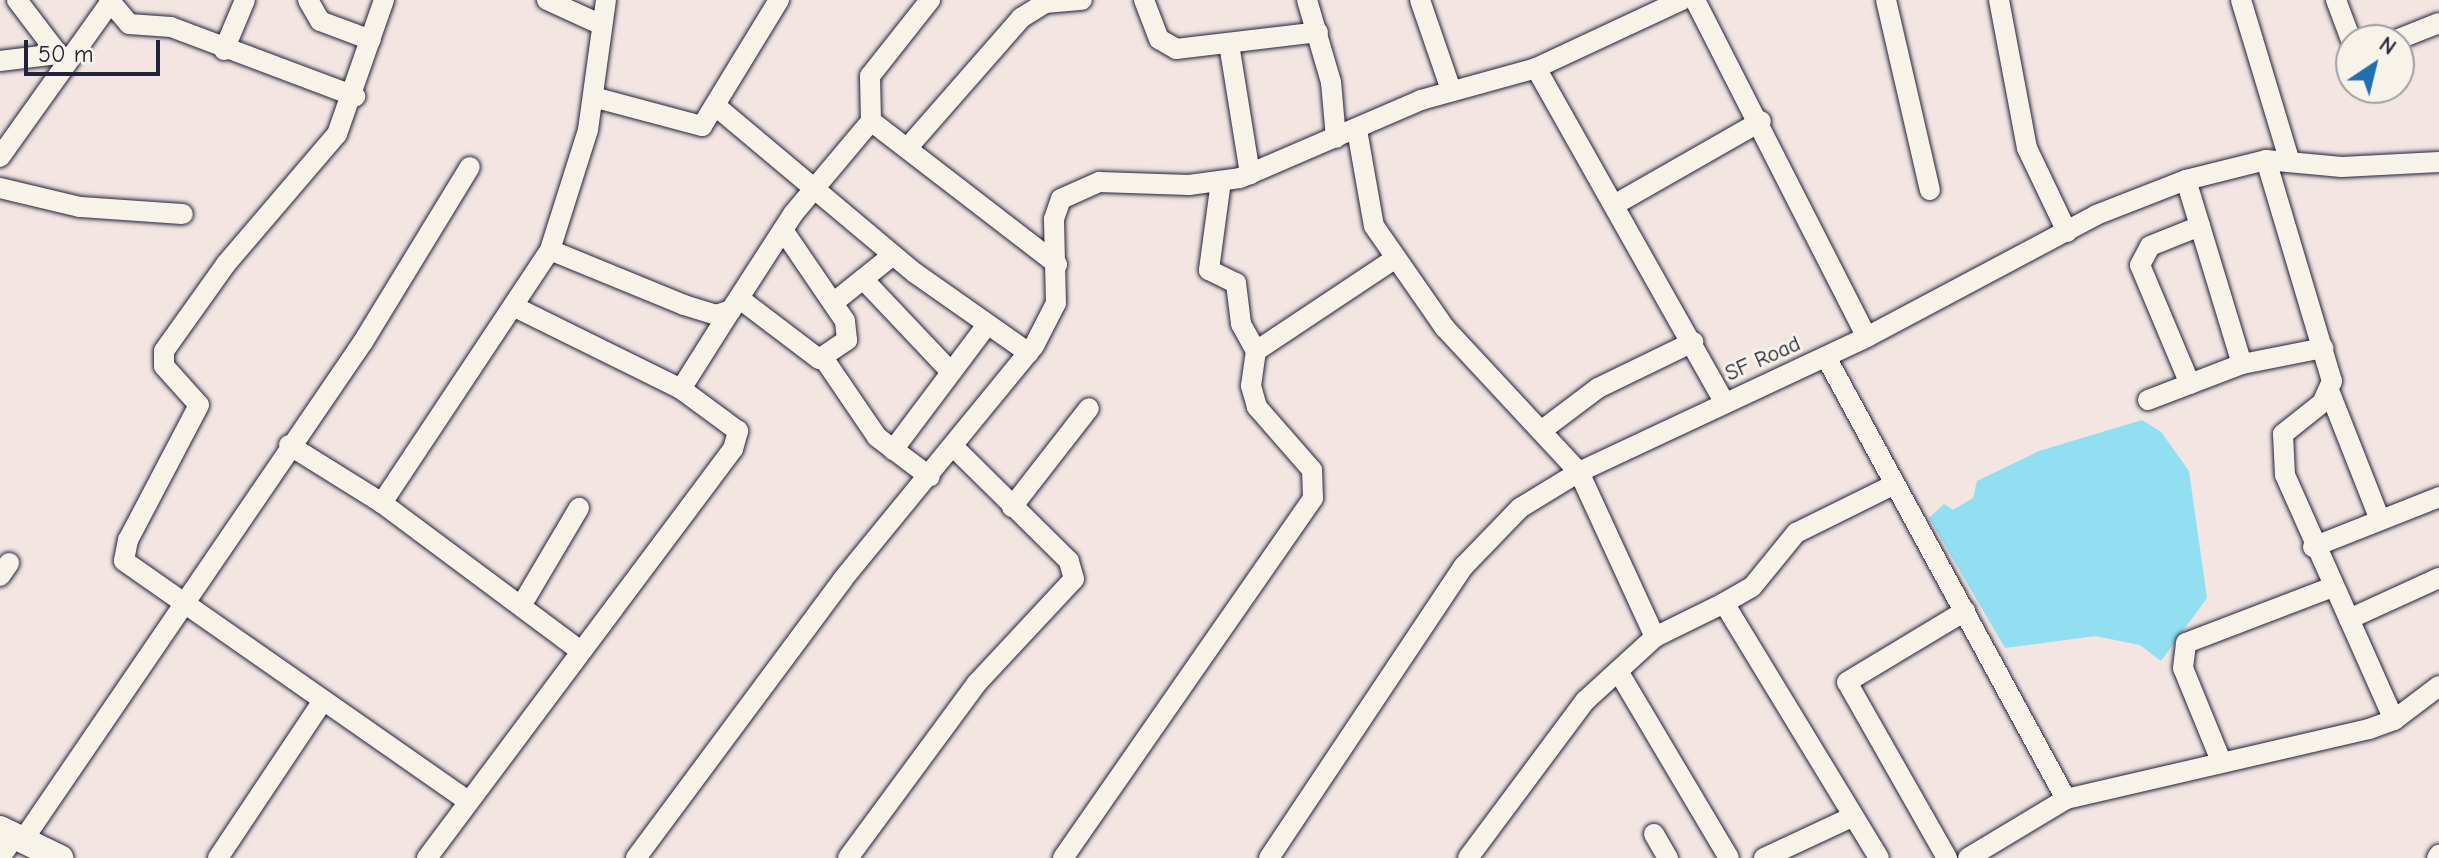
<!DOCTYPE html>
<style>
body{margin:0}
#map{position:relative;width:2439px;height:858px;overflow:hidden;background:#f2e5e2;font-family:"Comic Neue",sans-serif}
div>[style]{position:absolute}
.water>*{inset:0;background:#91dff0}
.roads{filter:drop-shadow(0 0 2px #22223b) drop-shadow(0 0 2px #22223b)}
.minor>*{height:20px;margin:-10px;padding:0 10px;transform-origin:10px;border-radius:10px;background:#f7f3e8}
.tertiary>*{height:26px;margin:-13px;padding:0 13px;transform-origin:13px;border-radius:13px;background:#f7f3e8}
span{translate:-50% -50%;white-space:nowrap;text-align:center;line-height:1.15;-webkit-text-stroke:6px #f7f3e8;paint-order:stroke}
.street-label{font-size:22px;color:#22223b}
.north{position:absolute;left:2335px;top:24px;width:80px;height:80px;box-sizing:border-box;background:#f7f3e8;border:2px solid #a29fa3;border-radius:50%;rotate:35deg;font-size:22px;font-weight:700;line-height:32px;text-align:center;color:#22223b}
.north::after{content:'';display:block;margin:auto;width:28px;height:36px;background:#1f6fb2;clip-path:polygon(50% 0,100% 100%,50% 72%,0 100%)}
.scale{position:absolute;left:24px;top:40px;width:136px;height:36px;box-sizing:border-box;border:4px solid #22223b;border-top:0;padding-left:10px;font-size:24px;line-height:28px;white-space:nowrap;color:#22223b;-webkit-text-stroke:6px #f7f3e8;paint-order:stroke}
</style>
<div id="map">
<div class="water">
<i style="clip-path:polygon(2142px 420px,2161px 432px,2189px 471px,2207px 598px,2161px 661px,2140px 645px,2095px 636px,2005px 648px,1929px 518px,1944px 504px,1953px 510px,1973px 498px,1977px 481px,2039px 451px)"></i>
</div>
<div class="roads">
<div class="minor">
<i style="left:17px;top:0;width:68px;rotate:52.8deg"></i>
<i style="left:109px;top:0;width:31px;rotate:50deg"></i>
<i style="left:129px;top:24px;width:42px;rotate:4.1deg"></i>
<i style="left:171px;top:27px;width:197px;rotate:20.6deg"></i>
<i style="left:308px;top:0;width:24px;rotate:60deg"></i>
<i style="left:320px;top:21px;width:54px;rotate:20.4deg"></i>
<i style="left:384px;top:0;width:142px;rotate:109.3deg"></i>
<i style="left:337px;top:134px;width:171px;rotate:130.5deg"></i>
<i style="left:226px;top:264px;width:107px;rotate:125.5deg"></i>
<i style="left:164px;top:351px;width:15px;rotate:90deg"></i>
<i style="left:164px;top:366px;width:52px;rotate:48.1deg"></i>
<i style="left:199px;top:405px;width:153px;rotate:117.7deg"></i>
<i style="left:128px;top:540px;width:21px;rotate:101deg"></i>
<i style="left:124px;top:561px;width:419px;rotate:34.9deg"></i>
<i style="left:547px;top:0;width:60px;rotate:24.4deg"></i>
<i style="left:606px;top:0;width:131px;rotate:97.9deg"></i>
<i style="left:588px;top:130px;width:126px;rotate:107.6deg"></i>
<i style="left:550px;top:250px;width:145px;rotate:22.3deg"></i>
<i style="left:684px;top:305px;width:34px;rotate:17deg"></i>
<i style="left:716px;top:315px;width:16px;rotate:-18deg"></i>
<i style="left:731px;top:310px;width:114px;rotate:-57.1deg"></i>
<i style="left:793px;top:214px;width:121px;rotate:-50deg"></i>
<i style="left:871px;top:121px;width:235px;rotate:37.6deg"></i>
<i style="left:1144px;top:0;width:42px;rotate:69deg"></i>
<i style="left:1159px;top:39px;width:20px;rotate:30deg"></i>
<i style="left:1176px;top:49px;width:143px;rotate:-6.8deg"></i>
<i style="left:1307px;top:0;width:85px;rotate:73.7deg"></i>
<i style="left:1331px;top:82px;width:56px;rotate:84.9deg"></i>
<i style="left:1420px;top:0;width:95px;rotate:71deg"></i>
<i style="left:1695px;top:0;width:378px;rotate:63deg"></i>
<i style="left:1886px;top:0;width:195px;rotate:77deg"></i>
<i style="left:1999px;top:0;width:151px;rotate:79.3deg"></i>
<i style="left:2027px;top:148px;width:93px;rotate:64.5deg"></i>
<i style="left:2241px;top:0;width:169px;rotate:73.2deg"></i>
<i style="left:2336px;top:0;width:43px;rotate:69.4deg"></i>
<i style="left:2396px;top:40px;width:46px;rotate:-21.6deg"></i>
<i style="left:1229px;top:44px;width:132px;rotate:80.8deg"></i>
<i style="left:224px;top:50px;width:54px;rotate:-67.2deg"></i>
<i style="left:0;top:61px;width:58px;rotate:-6.9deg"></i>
<i style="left:58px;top:54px;width:9px;rotate:54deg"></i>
<i style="left:1536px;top:68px;width:383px;rotate:60.6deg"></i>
<i style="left:593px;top:97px;width:113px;rotate:14.9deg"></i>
<i style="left:702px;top:126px;width:148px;rotate:-58.6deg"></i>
<i style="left:717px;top:107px;width:258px;rotate:40deg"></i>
<i style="left:915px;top:273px;width:139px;rotate:35.1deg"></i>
<i style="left:871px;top:121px;width:45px;rotate:-91.3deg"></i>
<i style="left:870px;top:76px;width:97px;rotate:-51.7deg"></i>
<i style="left:1357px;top:130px;width:97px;rotate:80deg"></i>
<i style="left:1374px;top:226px;width:124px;rotate:55.2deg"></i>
<i style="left:1445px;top:328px;width:197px;rotate:47.1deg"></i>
<i style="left:1579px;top:472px;width:182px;rotate:65.3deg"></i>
<i style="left:910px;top:145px;width:169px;rotate:-48.8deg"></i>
<i style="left:1021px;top:18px;width:28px;rotate:-32deg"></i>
<i style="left:1045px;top:3px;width:37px;rotate:-5deg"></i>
<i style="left:0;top:157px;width:193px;rotate:-54.5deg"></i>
<i style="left:2266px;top:160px;width:231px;rotate:73.4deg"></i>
<i style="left:2332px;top:381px;width:24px;rotate:114deg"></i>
<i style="left:2322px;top:403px;width:50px;rotate:141.5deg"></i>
<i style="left:2283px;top:434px;width:41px;rotate:87.2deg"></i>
<i style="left:2285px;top:475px;width:268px;rotate:66deg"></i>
<i style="left:2186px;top:180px;width:192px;rotate:73.1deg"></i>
<i style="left:1221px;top:181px;width:90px;rotate:97.7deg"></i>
<i style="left:1209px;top:270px;width:30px;rotate:26deg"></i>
<i style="left:1236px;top:283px;width:41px;rotate:83deg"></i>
<i style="left:1241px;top:324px;width:31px;rotate:61deg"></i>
<i style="left:0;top:188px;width:82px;rotate:13.4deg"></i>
<i style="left:80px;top:207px;width:103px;rotate:3.9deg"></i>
<i style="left:1614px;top:205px;width:169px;rotate:-29.7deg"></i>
<i style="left:550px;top:250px;width:304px;rotate:123.6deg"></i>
<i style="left:382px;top:503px;width:244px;rotate:36.7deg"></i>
<i style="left:863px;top:279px;width:128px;rotate:46.6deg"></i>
<i style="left:740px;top:299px;width:99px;rotate:37.2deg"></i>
<i style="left:819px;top:359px;width:34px;rotate:-34deg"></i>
<i style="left:847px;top:340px;width:19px;rotate:-96deg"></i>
<i style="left:845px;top:321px;width:110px;rotate:-124.3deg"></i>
<i style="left:833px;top:303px;width:77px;rotate:-38.7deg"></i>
<i style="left:1826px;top:357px;width:503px;rotate:61.5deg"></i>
<i style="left:824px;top:359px;width:94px;rotate:55.8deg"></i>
<i style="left:877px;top:437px;width:66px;rotate:37deg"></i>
<i style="left:2190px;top:384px;width:129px;rotate:-112.8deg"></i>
<i style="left:2140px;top:265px;width:21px;rotate:-62deg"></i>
<i style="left:2150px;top:246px;width:54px;rotate:-21.8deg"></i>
<i style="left:681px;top:389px;width:93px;rotate:-57.7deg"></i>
<i style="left:2330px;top:393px;width:136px;rotate:68.5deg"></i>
<i style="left:2148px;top:400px;width:101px;rotate:-21deg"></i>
<i style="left:2242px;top:364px;width:83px;rotate:-11.2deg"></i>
<i style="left:1541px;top:431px;width:71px;rotate:-37deg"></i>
<i style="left:1598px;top:388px;width:106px;rotate:-25.8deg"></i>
<i style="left:289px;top:445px;width:110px;rotate:31.9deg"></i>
<i style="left:893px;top:450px;width:156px;rotate:-53.1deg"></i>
<i style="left:1012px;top:507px;width:125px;rotate:-52.1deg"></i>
<i style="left:2313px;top:547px;width:136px;rotate:-21.6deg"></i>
<i style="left:0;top:576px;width:16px;rotate:-55deg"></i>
<i style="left:1724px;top:603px;width:32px;rotate:-30deg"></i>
<i style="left:1752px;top:587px;width:70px;rotate:-50.8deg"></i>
<i style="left:1796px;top:533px;width:108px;rotate:-26.3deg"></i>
<i style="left:521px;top:606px;width:114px;rotate:-59.4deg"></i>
<i style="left:2349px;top:619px;width:99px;rotate:-24.5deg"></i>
<i style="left:1618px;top:671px;width:217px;rotate:59.3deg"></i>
<i style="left:2221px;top:761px;width:100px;rotate:-112.2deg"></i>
<i style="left:2183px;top:668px;width:25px;rotate:-83deg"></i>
<i style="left:2186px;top:643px;width:157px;rotate:-20.9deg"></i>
<i style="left:1654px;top:834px;width:28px;rotate:60deg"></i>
<i style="left:23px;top:840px;width:603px;rotate:-55.68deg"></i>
<i style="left:363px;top:342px;width:205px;rotate:-58.6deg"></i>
<i style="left:0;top:858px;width:27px;rotate:-56deg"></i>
<i style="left:218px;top:858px;width:187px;rotate:-56.3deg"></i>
<i style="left:427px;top:858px;width:511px;rotate:-53.2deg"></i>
<i style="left:733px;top:449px;width:19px;rotate:-74deg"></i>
<i style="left:738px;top:431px;width:71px;rotate:-143.6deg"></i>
<i style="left:681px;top:389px;width:183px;rotate:-153.7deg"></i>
<i style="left:636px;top:858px;width:347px;rotate:-53.4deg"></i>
<i style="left:843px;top:579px;width:301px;rotate:-50.7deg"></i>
<i style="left:1034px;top:346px;width:48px;rotate:-62.9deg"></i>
<i style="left:1056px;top:303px;width:84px;rotate:-91.4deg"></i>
<i style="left:1054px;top:219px;width:21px;rotate:-71deg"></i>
<i style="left:1061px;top:199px;width:42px;rotate:-24.1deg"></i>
<i style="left:1099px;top:182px;width:90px;rotate:1.9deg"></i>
<i style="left:1189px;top:185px;width:51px;rotate:-7.8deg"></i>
<i style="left:1240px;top:178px;width:197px;rotate:-23.3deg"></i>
<i style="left:1421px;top:100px;width:119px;rotate:-15.5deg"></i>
<i style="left:1536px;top:68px;width:161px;rotate:-25deg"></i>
<i style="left:848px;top:858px;width:217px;rotate:-53.6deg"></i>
<i style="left:977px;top:683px;width:142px;rotate:-47deg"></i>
<i style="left:1074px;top:579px;width:19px;rotate:-106deg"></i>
<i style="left:1069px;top:561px;width:162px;rotate:-135.3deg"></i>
<i style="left:1063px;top:858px;width:438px;rotate:-55.2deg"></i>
<i style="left:1313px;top:498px;width:28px;rotate:-92deg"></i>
<i style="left:1312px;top:470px;width:84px;rotate:-131.1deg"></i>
<i style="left:1257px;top:407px;width:22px;rotate:-106deg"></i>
<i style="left:1251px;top:386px;width:35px;rotate:-82deg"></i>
<i style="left:1256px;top:351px;width:168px;rotate:-33.6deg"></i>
<i style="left:1269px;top:858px;width:351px;rotate:-56.3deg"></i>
<i style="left:1464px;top:566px;width:81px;rotate:-46deg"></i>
<i style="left:1520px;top:508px;width:69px;rotate:-31.4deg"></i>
<i style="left:1579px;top:472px;width:318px;rotate:-25.1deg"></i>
<i style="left:1867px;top:337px;width:259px;rotate:-28deg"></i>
<i style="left:2096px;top:215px;width:97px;rotate:-21.3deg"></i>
<i style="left:2186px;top:180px;width:82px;rotate:-14deg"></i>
<i style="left:2266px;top:160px;width:76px;rotate:5.3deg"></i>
<i style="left:2342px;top:167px;width:97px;rotate:-3deg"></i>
<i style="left:1468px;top:858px;width:196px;rotate:-53.3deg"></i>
<i style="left:1585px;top:701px;width:95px;rotate:-42.4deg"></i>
<i style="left:1655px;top:637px;width:77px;rotate:-26.2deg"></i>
<i style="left:1724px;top:603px;width:298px;rotate:58.7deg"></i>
<i style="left:1764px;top:858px;width:97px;rotate:-25deg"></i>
<i style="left:1947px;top:858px;width:202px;rotate:-119.6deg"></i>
<i style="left:1847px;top:682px;width:138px;rotate:-31deg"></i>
<i style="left:1968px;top:858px;width:114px;rotate:-31deg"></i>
<i style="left:2066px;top:799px;width:311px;rotate:-13deg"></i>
<i style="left:2369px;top:729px;width:27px;rotate:-20deg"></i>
<i style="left:2394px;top:720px;width:56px;rotate:-37.1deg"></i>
<i style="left:2437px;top:858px;width:4px;rotate:-56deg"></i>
</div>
<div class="tertiary">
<i style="left:0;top:829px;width:67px;rotate:25.8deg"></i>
</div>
</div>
<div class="street-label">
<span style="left:1763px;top:359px;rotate:-24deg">SF Road</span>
</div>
<div class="north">N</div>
<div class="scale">50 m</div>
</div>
